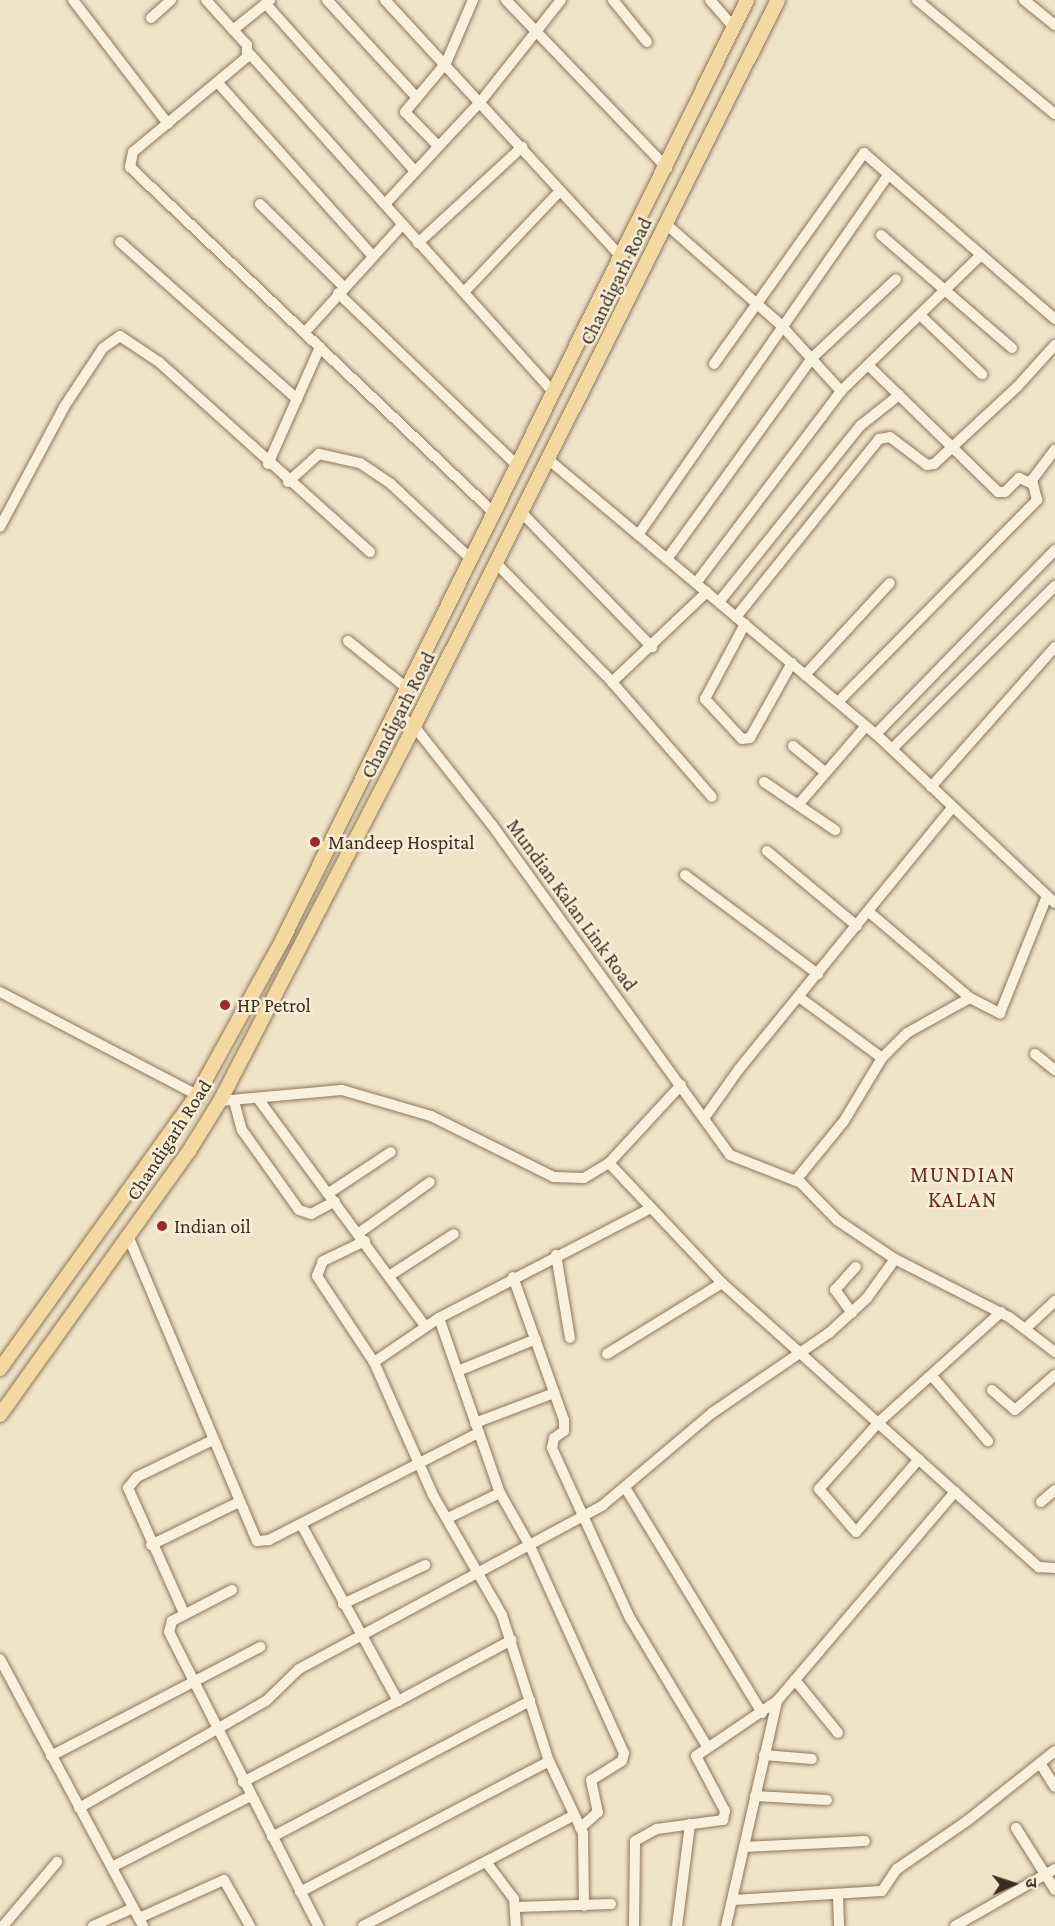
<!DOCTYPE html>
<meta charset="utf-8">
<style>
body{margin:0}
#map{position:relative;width:1055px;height:1926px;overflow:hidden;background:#f0e4c8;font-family:"Crimson Pro","Noto Sans Devanagari",serif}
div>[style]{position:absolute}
.roads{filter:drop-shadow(0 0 2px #8d765c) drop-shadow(0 0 2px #8d765c)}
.minor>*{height:10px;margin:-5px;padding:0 5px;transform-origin:5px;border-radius:5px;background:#faf1dc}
.major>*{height:14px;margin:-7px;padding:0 7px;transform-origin:7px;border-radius:7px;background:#f3d9a0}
.dots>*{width:16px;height:16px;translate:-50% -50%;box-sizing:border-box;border:3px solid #f7eed8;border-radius:50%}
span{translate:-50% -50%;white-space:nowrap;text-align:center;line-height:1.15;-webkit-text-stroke:5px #f7eed8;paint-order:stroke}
.street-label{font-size:20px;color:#3d2e20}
.poi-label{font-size:20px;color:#3d2e20}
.left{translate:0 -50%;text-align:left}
.quarter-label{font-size:22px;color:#6b2e1e;letter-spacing:1.5px}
.north{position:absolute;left:983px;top:1854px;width:60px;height:60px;-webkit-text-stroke:4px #f7eed8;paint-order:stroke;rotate:87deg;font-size:16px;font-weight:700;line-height:24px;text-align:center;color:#3d2e20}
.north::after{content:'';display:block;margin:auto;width:21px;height:27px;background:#3d2e20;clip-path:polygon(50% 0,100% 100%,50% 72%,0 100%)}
</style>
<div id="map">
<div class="roads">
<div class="minor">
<i style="left:73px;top:0;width:156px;rotate:52.5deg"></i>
<i style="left:206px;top:0;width:61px;rotate:47.7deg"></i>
<i style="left:247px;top:45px;width:12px;rotate:90deg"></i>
<i style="left:247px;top:57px;width:148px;rotate:140.2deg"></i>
<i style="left:133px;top:152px;width:15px;rotate:101deg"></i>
<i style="left:130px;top:167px;width:504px;rotate:43.55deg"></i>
<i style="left:327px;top:0;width:133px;rotate:47.4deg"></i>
<i style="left:385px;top:0;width:352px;rotate:47.4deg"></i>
<i style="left:506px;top:0;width:233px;rotate:46.2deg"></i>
<i style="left:613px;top:0;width:54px;rotate:51deg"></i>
<i style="left:710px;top:0;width:37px;rotate:49deg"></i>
<i style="left:917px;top:0;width:179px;rotate:39.6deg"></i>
<i style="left:1024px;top:0;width:40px;rotate:39deg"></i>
<i style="left:266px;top:4px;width:224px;rotate:48.3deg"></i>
<i style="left:151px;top:18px;width:27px;rotate:-42deg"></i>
<i style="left:233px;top:30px;width:48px;rotate:-39deg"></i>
<i style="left:249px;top:53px;width:457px;rotate:48.1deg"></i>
<i style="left:218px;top:83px;width:231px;rotate:48.2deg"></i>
<i style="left:438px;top:146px;width:47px;rotate:-134.1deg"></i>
<i style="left:405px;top:112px;width:64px;rotate:-50.1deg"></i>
<i style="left:446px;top:63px;width:69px;rotate:-66.8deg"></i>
<i style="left:260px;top:204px;width:117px;rotate:44.7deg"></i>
<i style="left:385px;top:204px;width:141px;rotate:-47deg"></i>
<i style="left:481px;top:101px;width:129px;rotate:-51.6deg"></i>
<i style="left:666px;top:224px;width:152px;rotate:41.3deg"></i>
<i style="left:780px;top:324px;width:91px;rotate:47.7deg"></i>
<i style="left:881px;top:235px;width:173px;rotate:40.8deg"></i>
<i style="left:120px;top:242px;width:237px;rotate:41.6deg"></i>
<i style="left:418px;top:243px;width:142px;rotate:-42.7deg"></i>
<i style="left:465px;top:291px;width:138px;rotate:-46.5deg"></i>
<i style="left:338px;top:293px;width:250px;rotate:43.9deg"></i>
<i style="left:920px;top:315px;width:86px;rotate:43.6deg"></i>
<i style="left:305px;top:332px;width:144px;rotate:-47.8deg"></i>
<i style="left:714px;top:364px;width:259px;rotate:-54.6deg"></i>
<i style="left:864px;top:153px;width:253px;rotate:41deg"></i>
<i style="left:868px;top:365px;width:182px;rotate:44.3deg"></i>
<i style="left:998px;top:492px;width:7px"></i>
<i style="left:1005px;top:492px;width:20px;rotate:-45deg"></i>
<i style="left:1019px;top:478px;width:13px;rotate:23deg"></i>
<i style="left:549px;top:460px;width:427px;rotate:40deg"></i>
<i style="left:876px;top:734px;width:246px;rotate:43.4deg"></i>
<i style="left:268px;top:464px;width:128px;rotate:-66deg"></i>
<i style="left:288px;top:482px;width:42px;rotate:-42.1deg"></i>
<i style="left:319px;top:454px;width:42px;rotate:12.4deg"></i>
<i style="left:360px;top:463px;width:37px;rotate:34deg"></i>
<i style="left:391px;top:484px;width:111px;rotate:43.2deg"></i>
<i style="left:522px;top:513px;width:187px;rotate:45.9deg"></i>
<i style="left:0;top:527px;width:136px;rotate:-61.9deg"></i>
<i style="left:64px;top:407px;width:71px;rotate:-56.5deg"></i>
<i style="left:103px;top:348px;width:21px;rotate:-35deg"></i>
<i style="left:120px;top:336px;width:47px;rotate:33.7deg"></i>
<i style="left:159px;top:362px;width:284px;rotate:42deg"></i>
<i style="left:638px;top:535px;width:438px;rotate:-55.2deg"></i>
<i style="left:667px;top:559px;width:248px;rotate:-54.2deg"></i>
<i style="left:812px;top:358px;width:115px;rotate:-43.2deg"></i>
<i style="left:497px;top:564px;width:165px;rotate:45.7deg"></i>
<i style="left:612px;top:682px;width:152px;rotate:49deg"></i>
<i style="left:696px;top:583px;width:241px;rotate:-52.9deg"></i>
<i style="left:841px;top:391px;width:195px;rotate:-44.2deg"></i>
<i style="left:719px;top:602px;width:226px;rotate:-51.3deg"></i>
<i style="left:860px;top:426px;width:50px;rotate:-38.5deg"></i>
<i style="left:736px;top:617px;width:228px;rotate:-51.2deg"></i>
<i style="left:879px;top:439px;width:11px;rotate:-10deg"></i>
<i style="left:890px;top:437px;width:46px;rotate:37.1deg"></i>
<i style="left:927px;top:465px;width:7px;rotate:-8deg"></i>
<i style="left:934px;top:464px;width:113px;rotate:-42.9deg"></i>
<i style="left:1017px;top:387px;width:57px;rotate:-47.9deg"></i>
<i style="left:745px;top:624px;width:85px;rotate:118.1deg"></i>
<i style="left:705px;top:699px;width:54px;rotate:47.2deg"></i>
<i style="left:742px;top:739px;width:8px;rotate:-7deg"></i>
<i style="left:750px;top:738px;width:86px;rotate:-60.8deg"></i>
<i style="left:348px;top:641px;width:77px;rotate:38.7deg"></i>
<i style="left:805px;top:675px;width:125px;rotate:-47.3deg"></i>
<i style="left:612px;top:682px;width:131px;rotate:-43.5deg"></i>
<i style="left:838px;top:702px;width:284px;rotate:-45.4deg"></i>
<i style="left:1037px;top:500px;width:21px;rotate:-104deg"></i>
<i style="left:1032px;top:480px;width:38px;rotate:-53deg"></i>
<i style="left:396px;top:713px;width:22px;rotate:36deg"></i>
<i style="left:414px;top:726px;width:126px;rotate:51.8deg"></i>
<i style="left:492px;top:825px;width:407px;rotate:54.2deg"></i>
<i style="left:730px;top:1155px;width:76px;rotate:21.5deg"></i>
<i style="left:801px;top:1183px;width:52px;rotate:45.8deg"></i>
<i style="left:837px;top:1220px;width:70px;rotate:33.9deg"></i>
<i style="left:895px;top:1259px;width:128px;rotate:27deg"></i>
<i style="left:1009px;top:1317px;width:58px;rotate:37.3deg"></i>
<i style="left:876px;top:734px;width:257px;rotate:-45.8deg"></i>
<i style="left:793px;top:746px;width:41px;rotate:39.1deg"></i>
<i style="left:892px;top:749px;width:231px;rotate:-45deg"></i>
<i style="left:764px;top:782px;width:86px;rotate:34.1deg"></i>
<i style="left:931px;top:787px;width:187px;rotate:-48.5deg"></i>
<i style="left:798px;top:805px;width:104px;rotate:-49.3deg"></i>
<i style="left:767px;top:851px;width:117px;rotate:39.8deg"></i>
<i style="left:685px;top:875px;width:166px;rotate:36.7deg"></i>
<i style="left:869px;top:912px;width:133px;rotate:40.4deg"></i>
<i style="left:970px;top:998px;width:34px;rotate:27deg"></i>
<i style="left:1000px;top:1013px;width:126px;rotate:-68.1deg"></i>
<i style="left:0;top:992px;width:222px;rotate:27.6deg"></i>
<i style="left:799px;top:997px;width:103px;rotate:36.3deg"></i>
<i style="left:1035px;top:1054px;width:26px;rotate:39deg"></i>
<i style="left:681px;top:1085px;width:106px;rotate:132.7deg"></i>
<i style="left:609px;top:1163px;width:165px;rotate:46.7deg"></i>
<i style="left:722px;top:1283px;width:426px;rotate:41.9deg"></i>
<i style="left:1039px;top:1567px;width:16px;rotate:4deg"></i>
<i style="left:259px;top:1100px;width:280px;rotate:53.7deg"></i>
<i style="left:220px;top:1101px;width:122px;rotate:-5.2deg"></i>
<i style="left:342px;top:1090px;width:93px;rotate:16.3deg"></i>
<i style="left:431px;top:1116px;width:137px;rotate:26.4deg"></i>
<i style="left:554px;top:1177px;width:30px;rotate:2deg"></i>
<i style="left:584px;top:1178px;width:29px;rotate:-31deg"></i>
<i style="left:234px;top:1101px;width:30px;rotate:75deg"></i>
<i style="left:242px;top:1130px;width:98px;rotate:54.5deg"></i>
<i style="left:299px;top:1210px;width:13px;rotate:18deg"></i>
<i style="left:311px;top:1214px;width:27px;rotate:-28deg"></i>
<i style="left:705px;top:1117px;width:59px;rotate:-54.7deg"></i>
<i style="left:739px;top:1069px;width:337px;rotate:-50.8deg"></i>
<i style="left:796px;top:1180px;width:76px;rotate:-50.9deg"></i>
<i style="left:844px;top:1121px;width:74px;rotate:-58.9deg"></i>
<i style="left:882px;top:1058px;width:35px;rotate:-45deg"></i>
<i style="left:907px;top:1033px;width:72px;rotate:-29.1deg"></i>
<i style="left:329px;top:1193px;width:74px;rotate:-33.5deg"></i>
<i style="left:359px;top:1233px;width:87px;rotate:-35.7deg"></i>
<i style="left:128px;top:1236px;width:331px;rotate:67.1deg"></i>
<i style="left:257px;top:1541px;width:12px;rotate:-5deg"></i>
<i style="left:269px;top:1540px;width:235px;rotate:-27.1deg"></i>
<i style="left:365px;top:1241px;width:47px;rotate:154.5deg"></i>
<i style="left:323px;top:1261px;width:16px;rotate:112deg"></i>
<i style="left:317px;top:1276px;width:103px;rotate:56.5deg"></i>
<i style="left:374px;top:1362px;width:145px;rotate:66.1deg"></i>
<i style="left:433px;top:1495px;width:138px;rotate:60.1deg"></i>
<i style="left:502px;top:1615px;width:153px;rotate:72.2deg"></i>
<i style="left:549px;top:1761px;width:80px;rotate:64.7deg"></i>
<i style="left:583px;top:1833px;width:73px;rotate:89.2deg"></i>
<i style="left:556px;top:1255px;width:84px;rotate:80.4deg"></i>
<i style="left:389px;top:1276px;width:77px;rotate:-32.9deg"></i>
<i style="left:513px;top:1277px;width:152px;rotate:70.4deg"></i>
<i style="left:564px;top:1420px;width:11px;rotate:90deg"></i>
<i style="left:564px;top:1431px;width:12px;rotate:145deg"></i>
<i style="left:554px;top:1438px;width:10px;rotate:101deg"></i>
<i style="left:552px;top:1448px;width:187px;rotate:65.4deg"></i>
<i style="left:630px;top:1618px;width:149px;rotate:59deg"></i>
<i style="left:852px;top:1313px;width:29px;rotate:-126deg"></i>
<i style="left:835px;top:1290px;width:31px;rotate:-48deg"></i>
<i style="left:439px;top:1318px;width:185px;rotate:70.8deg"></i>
<i style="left:500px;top:1493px;width:61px;rotate:60.5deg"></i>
<i style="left:530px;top:1546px;width:227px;rotate:65.6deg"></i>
<i style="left:624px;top:1753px;width:8px;rotate:104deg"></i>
<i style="left:622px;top:1761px;width:36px;rotate:148deg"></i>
<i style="left:591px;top:1780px;width:33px;rotate:78deg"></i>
<i style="left:598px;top:1812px;width:24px;rotate:138deg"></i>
<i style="left:1026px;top:1328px;width:40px;rotate:-43deg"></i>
<i style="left:607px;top:1354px;width:135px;rotate:-31.7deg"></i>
<i style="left:374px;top:1362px;width:78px;rotate:-34.1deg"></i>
<i style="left:439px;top:1318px;width:237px;rotate:-27.4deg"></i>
<i style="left:458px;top:1371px;width:84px;rotate:-22.3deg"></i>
<i style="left:932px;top:1376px;width:86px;rotate:49.3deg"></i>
<i style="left:992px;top:1390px;width:30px;rotate:41deg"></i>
<i style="left:1015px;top:1410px;width:53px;rotate:-41.2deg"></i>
<i style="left:475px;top:1423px;width:85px;rotate:-20.8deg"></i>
<i style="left:919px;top:1459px;width:96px;rotate:130.8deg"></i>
<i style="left:856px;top:1532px;width:57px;rotate:-130.7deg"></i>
<i style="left:819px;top:1489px;width:91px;rotate:-48.1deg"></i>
<i style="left:880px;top:1421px;width:163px;rotate:-42deg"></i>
<i style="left:626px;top:1489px;width:262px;rotate:58.7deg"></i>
<i style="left:1041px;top:1502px;width:18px;rotate:-41deg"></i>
<i style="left:448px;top:1518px;width:58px;rotate:-25.7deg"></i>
<i style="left:301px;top:1524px;width:202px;rotate:61.3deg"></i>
<i style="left:398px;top:1701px;width:129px;rotate:-28.2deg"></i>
<i style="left:151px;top:1545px;width:98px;rotate:-26deg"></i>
<i style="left:232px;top:1590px;width:68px;rotate:152.7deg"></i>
<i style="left:172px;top:1621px;width:11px;rotate:105deg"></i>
<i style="left:169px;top:1632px;width:330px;rotate:63.1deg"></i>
<i style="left:343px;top:1604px;width:91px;rotate:-25.4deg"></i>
<i style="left:184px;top:1613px;width:137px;rotate:-114.1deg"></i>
<i style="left:128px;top:1488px;width:14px;rotate:-51deg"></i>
<i style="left:137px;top:1477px;width:85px;rotate:-26deg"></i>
<i style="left:0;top:1659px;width:303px;rotate:61.8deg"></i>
<i style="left:795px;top:1680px;width:68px;rotate:50.9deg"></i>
<i style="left:764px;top:1755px;width:48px;rotate:4.8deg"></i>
<i style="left:51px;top:1756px;width:236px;rotate:-27.5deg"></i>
<i style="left:1040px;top:1763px;width:28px;rotate:58deg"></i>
<i style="left:243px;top:1782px;width:175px;rotate:-27.6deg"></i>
<i style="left:755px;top:1796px;width:72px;rotate:3.2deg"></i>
<i style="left:79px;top:1808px;width:215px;rotate:-29.8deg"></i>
<i style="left:266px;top:1701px;width:46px;rotate:-44.1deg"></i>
<i style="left:299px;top:1669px;width:345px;rotate:-28.3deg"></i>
<i style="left:603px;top:1505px;width:143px;rotate:-40.2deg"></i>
<i style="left:712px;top:1413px;width:142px;rotate:-34.4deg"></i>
<i style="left:829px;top:1333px;width:52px;rotate:-42.6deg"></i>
<i style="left:867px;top:1298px;width:48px;rotate:-54.3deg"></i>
<i style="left:1016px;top:1828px;width:73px;rotate:57.8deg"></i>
<i style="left:272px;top:1837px;width:292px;rotate:-27.8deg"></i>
<i style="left:744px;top:1847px;width:121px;rotate:-2.8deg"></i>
<i style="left:486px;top:1862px;width:46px;rotate:52.9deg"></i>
<i style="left:514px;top:1899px;width:27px;rotate:86deg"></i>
<i style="left:112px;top:1867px;width:156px;rotate:-27.1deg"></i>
<i style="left:300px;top:1892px;width:281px;rotate:-27.7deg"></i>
<i style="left:838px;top:1896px;width:30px;rotate:88deg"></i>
<i style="left:733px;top:1900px;width:149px;rotate:-3.5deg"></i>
<i style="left:882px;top:1891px;width:27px;rotate:-56deg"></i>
<i style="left:897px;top:1869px;width:85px;rotate:-34.4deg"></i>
<i style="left:967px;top:1821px;width:112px;rotate:-38.5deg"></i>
<i style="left:516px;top:1907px;width:95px;rotate:-1.8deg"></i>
<i style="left:139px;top:1918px;width:93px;rotate:-24.1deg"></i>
<i style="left:224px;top:1880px;width:53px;rotate:60.5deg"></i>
<i style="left:3px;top:1926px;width:84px;rotate:-49.8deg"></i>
<i style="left:93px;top:1926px;width:44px;rotate:-24.2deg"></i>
<i style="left:363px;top:1926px;width:235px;rotate:-27.7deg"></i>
<i style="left:634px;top:1926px;width:85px;rotate:-89.3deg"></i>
<i style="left:635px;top:1841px;width:25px;rotate:-29deg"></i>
<i style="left:657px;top:1829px;width:67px;rotate:-7.8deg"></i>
<i style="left:723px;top:1820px;width:9px;rotate:-77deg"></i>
<i style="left:725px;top:1811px;width:62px;rotate:-117.8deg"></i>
<i style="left:696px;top:1756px;width:98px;rotate:-34.2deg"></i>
<i style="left:677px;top:1926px;width:103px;rotate:-82.7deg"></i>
<i style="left:726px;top:1926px;width:231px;rotate:-77.2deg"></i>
<i style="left:777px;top:1701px;width:275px;rotate:-49.6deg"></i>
<i style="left:955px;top:1926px;width:115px;rotate:-29.7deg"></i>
</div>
<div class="major">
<i style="left:0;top:1369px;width:337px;rotate:-54.3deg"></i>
<i style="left:197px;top:1095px;width:178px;rotate:-61.1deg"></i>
<i style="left:283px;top:939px;width:1047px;rotate:-63.7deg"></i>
<i style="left:0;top:1415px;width:325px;rotate:-54.4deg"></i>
<i style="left:189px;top:1151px;width:59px;rotate:-58.2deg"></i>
<i style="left:220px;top:1101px;width:422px;rotate:-62.6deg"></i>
<i style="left:414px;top:726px;width:812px;rotate:-63.37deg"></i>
</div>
</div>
<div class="dots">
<i style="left:315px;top:842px;background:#9e2a2b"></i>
<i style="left:225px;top:1005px;background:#9e2a2b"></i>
<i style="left:162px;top:1226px;background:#9e2a2b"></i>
</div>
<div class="street-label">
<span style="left:616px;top:281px;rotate:-64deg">Chandigarh Road</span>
<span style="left:398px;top:715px;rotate:-63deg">Chandigarh Road</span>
<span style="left:572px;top:905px;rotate:54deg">Mundian Kalan Link Road</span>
<span style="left:169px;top:1140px;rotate:-57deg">Chandigarh Road</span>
</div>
<div class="poi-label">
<span class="left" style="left:328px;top:842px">Mandeep Hospital</span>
<span class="left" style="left:237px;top:1005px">HP Petrol</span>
<span class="left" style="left:174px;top:1226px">Indian oil</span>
</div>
<div class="quarter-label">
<span style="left:963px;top:1187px">MUNDIAN<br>KALAN</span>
</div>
<div class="north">उ</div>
</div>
